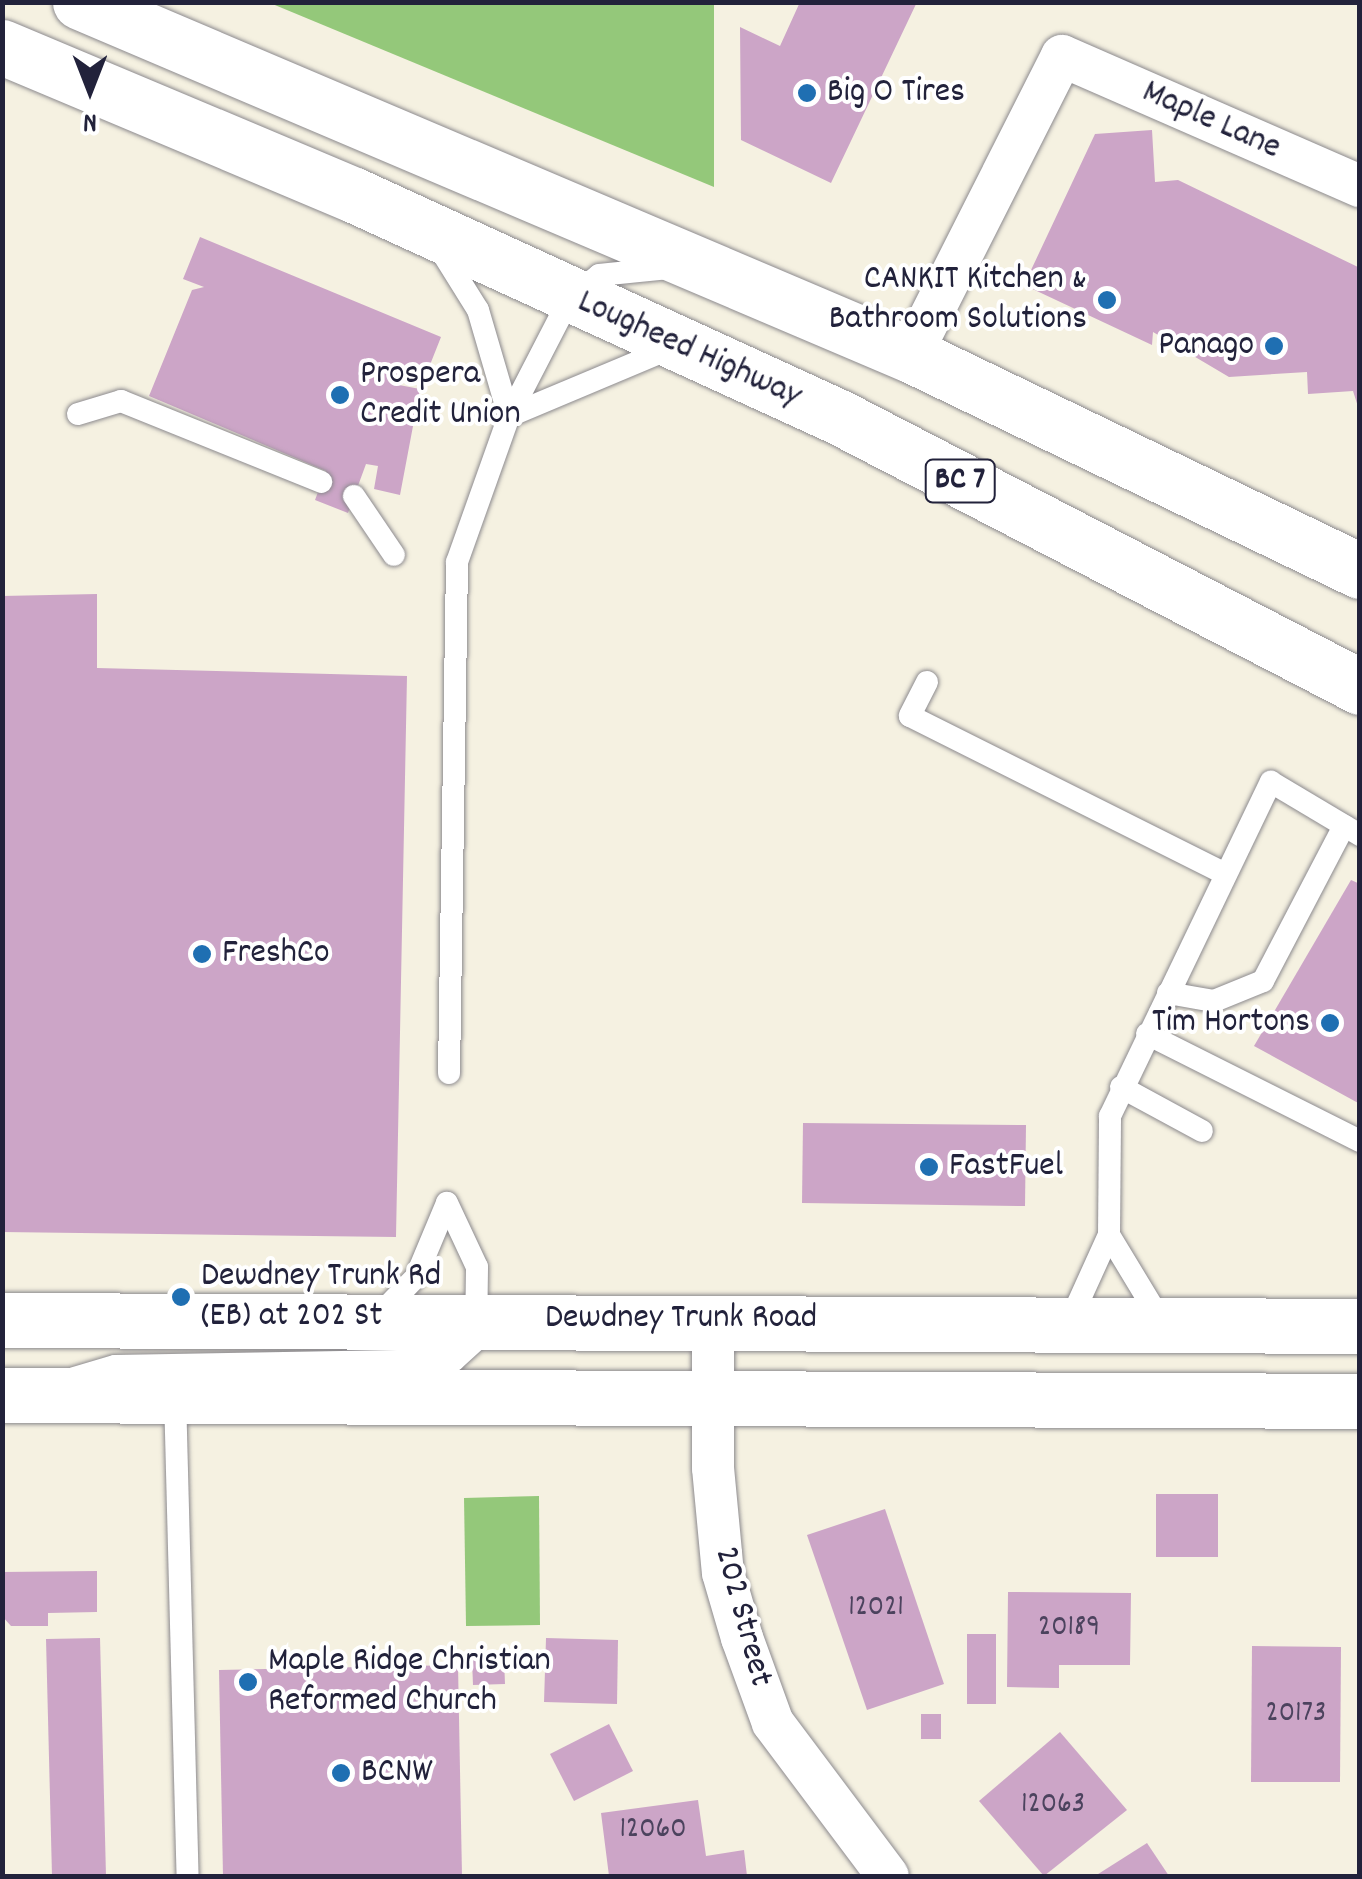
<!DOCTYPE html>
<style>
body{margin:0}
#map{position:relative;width:1362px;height:1879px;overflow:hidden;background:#f5f1e1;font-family:Dekko,sans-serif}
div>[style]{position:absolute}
.green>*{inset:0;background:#94c87a}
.building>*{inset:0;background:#cca5c7}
.roads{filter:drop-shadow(0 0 2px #8c8a8e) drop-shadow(0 0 2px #8c8a8e)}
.service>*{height:22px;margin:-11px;padding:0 11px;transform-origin:11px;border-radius:11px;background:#fff}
.minor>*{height:42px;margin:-21px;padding:0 21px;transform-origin:21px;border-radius:21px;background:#fff}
.secondary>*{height:55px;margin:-27.5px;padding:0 27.5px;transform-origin:27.5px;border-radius:27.5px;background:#fff}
.trunk>*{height:55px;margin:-27.5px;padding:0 27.5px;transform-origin:27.5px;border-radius:27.5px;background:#fff}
.dots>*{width:28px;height:28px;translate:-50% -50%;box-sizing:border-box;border:5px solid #fff;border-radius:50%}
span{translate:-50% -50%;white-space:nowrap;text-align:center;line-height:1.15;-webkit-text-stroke:8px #fff;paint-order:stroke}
.number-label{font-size:30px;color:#4c435e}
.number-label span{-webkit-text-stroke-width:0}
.shield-label span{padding:2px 8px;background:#fff;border:2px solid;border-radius:8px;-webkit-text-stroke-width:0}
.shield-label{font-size:32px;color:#22223b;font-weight:700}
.poi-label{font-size:35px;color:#22223b}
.left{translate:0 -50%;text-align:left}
.right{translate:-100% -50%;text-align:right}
.street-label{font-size:35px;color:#22223b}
.frame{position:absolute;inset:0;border:5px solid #22223b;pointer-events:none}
.north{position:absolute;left:40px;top:40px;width:100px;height:100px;-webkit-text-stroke:8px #fff;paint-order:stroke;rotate:180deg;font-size:28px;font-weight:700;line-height:40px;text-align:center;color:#22223b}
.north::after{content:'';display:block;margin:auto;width:35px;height:45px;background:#22223b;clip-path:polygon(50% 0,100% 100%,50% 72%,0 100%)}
</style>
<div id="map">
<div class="green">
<i style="clip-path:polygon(270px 3px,714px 3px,714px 187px)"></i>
<i style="clip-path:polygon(539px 1496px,540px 1625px,466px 1626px,464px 1498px)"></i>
</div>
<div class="building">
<i style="clip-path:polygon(800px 2px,917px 2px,831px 183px,741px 140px,740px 27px,780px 46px)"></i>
<i style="clip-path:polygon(1152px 130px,1155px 182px,1178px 180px,1360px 268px,1360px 413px,1353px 391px,1308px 394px,1307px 372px,1229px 377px,1153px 332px,1152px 345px,1024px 285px,1095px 134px)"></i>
<i style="clip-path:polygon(200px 237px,441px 337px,424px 380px,404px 371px,399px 385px,420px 389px,400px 495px,374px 489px,378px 466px,366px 464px,348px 513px,315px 500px,326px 471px,149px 396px,192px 290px,204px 287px,183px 279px)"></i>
<i style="clip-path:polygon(97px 594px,97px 668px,407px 676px,396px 1237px,2px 1232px,2px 596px)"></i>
<i style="clip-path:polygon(1351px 880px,1360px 884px,1360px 1104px,1254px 1046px)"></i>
<i style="clip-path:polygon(803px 1123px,1026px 1125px,1025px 1206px,802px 1203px)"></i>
<i style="clip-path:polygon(1156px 1494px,1218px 1494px,1218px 1557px,1156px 1557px)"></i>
<i style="clip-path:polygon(885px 1509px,944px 1684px,867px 1710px,807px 1535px)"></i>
<i style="clip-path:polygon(97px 1571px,97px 1612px,48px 1613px,48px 1626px,11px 1626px,2px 1616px,2px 1572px)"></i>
<i style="clip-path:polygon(1008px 1592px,1131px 1593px,1130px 1665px,1059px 1665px,1059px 1688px,1007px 1687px)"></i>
<i style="clip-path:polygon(967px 1634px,996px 1634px,996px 1704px,967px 1704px)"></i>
<i style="clip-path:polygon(100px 1638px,106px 1876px,52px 1876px,46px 1639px)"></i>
<i style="clip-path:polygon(546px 1638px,618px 1640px,617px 1704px,544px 1702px)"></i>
<i style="clip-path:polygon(1252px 1646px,1341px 1647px,1340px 1782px,1251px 1782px)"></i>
<i style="clip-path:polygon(504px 1659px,505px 1684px,473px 1685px,472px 1660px)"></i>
<i style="clip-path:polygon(458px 1665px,462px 1876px,223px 1876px,219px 1670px)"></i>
<i style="clip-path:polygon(921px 1714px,941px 1714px,941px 1739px,921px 1739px)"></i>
<i style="clip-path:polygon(609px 1724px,633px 1771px,574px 1801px,550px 1754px)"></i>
<i style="clip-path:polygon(1060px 1732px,1127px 1810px,1044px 1876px,979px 1801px)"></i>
<i style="clip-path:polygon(698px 1800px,706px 1856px,744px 1850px,747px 1876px,609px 1876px,601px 1813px)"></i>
<i style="clip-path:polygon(1147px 1843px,1169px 1876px,1095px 1876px)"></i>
</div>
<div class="roads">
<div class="service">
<i style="left:438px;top:246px;width:75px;rotate:58deg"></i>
<i style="left:478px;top:310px;width:110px;rotate:73.7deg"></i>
<i style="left:78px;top:414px;width:45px;rotate:-16.8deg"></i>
<i style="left:121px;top:401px;width:216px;rotate:22deg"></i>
<i style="left:509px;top:416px;width:176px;rotate:-22.8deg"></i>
<i style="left:354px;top:496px;width:71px;rotate:55.9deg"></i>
<i style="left:927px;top:682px;width:38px;rotate:117deg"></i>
<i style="left:910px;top:716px;width:352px;rotate:26.6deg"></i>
<i style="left:1168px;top:993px;width:47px;rotate:9.9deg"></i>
<i style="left:1214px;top:1001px;width:53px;rotate:-22.2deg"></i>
<i style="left:1263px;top:981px;width:175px;rotate:-62.4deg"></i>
<i style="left:1147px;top:1034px;width:238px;rotate:26.7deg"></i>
<i style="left:449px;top:1073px;width:511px;rotate:-89.1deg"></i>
<i style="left:457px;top:562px;width:155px;rotate:-70.4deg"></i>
<i style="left:509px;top:416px;width:133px;rotate:-62.7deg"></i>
<i style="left:570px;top:298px;width:37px;rotate:-38deg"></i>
<i style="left:599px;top:275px;width:70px;rotate:-5.7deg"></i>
<i style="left:1121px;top:1087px;width:92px;rotate:28.5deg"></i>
<i style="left:1109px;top:1235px;width:104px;rotate:58.8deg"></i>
<i style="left:380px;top:1314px;width:52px;rotate:-45.8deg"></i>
<i style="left:416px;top:1277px;width:80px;rotate:-67.3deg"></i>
<i style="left:1069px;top:1323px;width:97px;rotate:-65.6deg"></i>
<i style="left:1109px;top:1235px;width:119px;rotate:-89.5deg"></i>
<i style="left:1110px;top:1116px;width:371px;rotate:-64.3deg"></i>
<i style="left:1271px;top:782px;width:104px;rotate:30.8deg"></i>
<i style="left:74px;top:1378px;width:43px;rotate:-16.3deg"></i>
<i style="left:115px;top:1366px;width:339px;rotate:-1deg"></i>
<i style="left:454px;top:1360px;width:30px;rotate:-42deg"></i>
<i style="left:476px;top:1340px;width:73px;rotate:-89.2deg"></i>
<i style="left:477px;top:1267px;width:71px;rotate:-115.1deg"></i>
<i style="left:175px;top:1395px;width:481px;rotate:88.5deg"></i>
</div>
<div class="minor">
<i style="left:911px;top:355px;width:335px;rotate:-63.2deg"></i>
<i style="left:1062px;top:56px;width:325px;rotate:23.6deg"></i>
<i style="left:713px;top:1318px;width:150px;rotate:90deg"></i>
<i style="left:713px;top:1468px;width:105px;rotate:84.6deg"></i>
<i style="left:723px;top:1573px;width:68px;rotate:73.7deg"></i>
<i style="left:742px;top:1638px;width:90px;rotate:70deg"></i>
<i style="left:773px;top:1723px;width:191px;rotate:53.1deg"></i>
</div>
<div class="secondary">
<i style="left:2px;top:1320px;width:1358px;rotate:0.25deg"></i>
<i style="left:2px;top:1395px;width:1358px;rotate:0.25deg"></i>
</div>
<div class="trunk">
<i style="left:80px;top:2px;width:903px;rotate:23.02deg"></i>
<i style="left:911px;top:355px;width:498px;rotate:25.7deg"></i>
<i style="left:2px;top:47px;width:382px;rotate:22.8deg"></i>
<i style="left:354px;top:195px;width:533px;rotate:24.6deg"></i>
<i style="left:839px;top:417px;width:587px;rotate:27.39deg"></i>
</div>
</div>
<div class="dots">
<i style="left:807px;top:93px;background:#1f6fb2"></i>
<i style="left:1107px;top:300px;background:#1f6fb2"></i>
<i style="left:1274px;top:346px;background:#1f6fb2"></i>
<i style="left:340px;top:395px;background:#1f6fb2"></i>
<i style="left:202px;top:954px;background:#1f6fb2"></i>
<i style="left:1330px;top:1023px;background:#1f6fb2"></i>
<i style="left:929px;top:1167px;background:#1f6fb2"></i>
<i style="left:181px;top:1297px;background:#1f6fb2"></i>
<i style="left:248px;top:1682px;background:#1f6fb2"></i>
<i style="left:341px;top:1773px;background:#1f6fb2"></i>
</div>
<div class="number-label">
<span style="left:876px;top:1609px">12021</span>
<span style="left:1069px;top:1629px">20189</span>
<span style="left:1296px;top:1715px">20173</span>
<span style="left:1053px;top:1806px">12063</span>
<span style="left:653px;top:1831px">12060</span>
</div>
<div class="shield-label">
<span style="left:960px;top:481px">BC 7</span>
</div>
<div class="poi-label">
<span class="left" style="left:827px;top:93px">Big O Tires</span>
<span class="right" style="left:1087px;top:300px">CANKIT Kitchen &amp;<br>Bathroom Solutions</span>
<span class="right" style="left:1254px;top:346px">Panago</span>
<span class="left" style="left:360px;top:395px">Prospera<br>Credit Union</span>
<span class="left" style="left:222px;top:954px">FreshCo</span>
<span class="right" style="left:1310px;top:1023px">Tim Hortons</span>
<span class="left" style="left:949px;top:1167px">FastFuel</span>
<span class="left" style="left:201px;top:1297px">Dewdney Trunk Rd<br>(EB) at 202 St</span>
<span class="left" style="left:268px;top:1682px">Maple Ridge Christian<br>Reformed Church</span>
<span class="left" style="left:361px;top:1773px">BCNW</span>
</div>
<div class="street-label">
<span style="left:1211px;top:121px;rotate:24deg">Maple Lane</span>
<span style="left:689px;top:350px;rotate:24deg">Lougheed Highway</span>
<span style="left:681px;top:1319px">Dewdney Trunk Road</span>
<span style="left:742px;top:1617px;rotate:75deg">202 Street</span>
</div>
<div class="frame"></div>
<div class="north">N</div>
</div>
